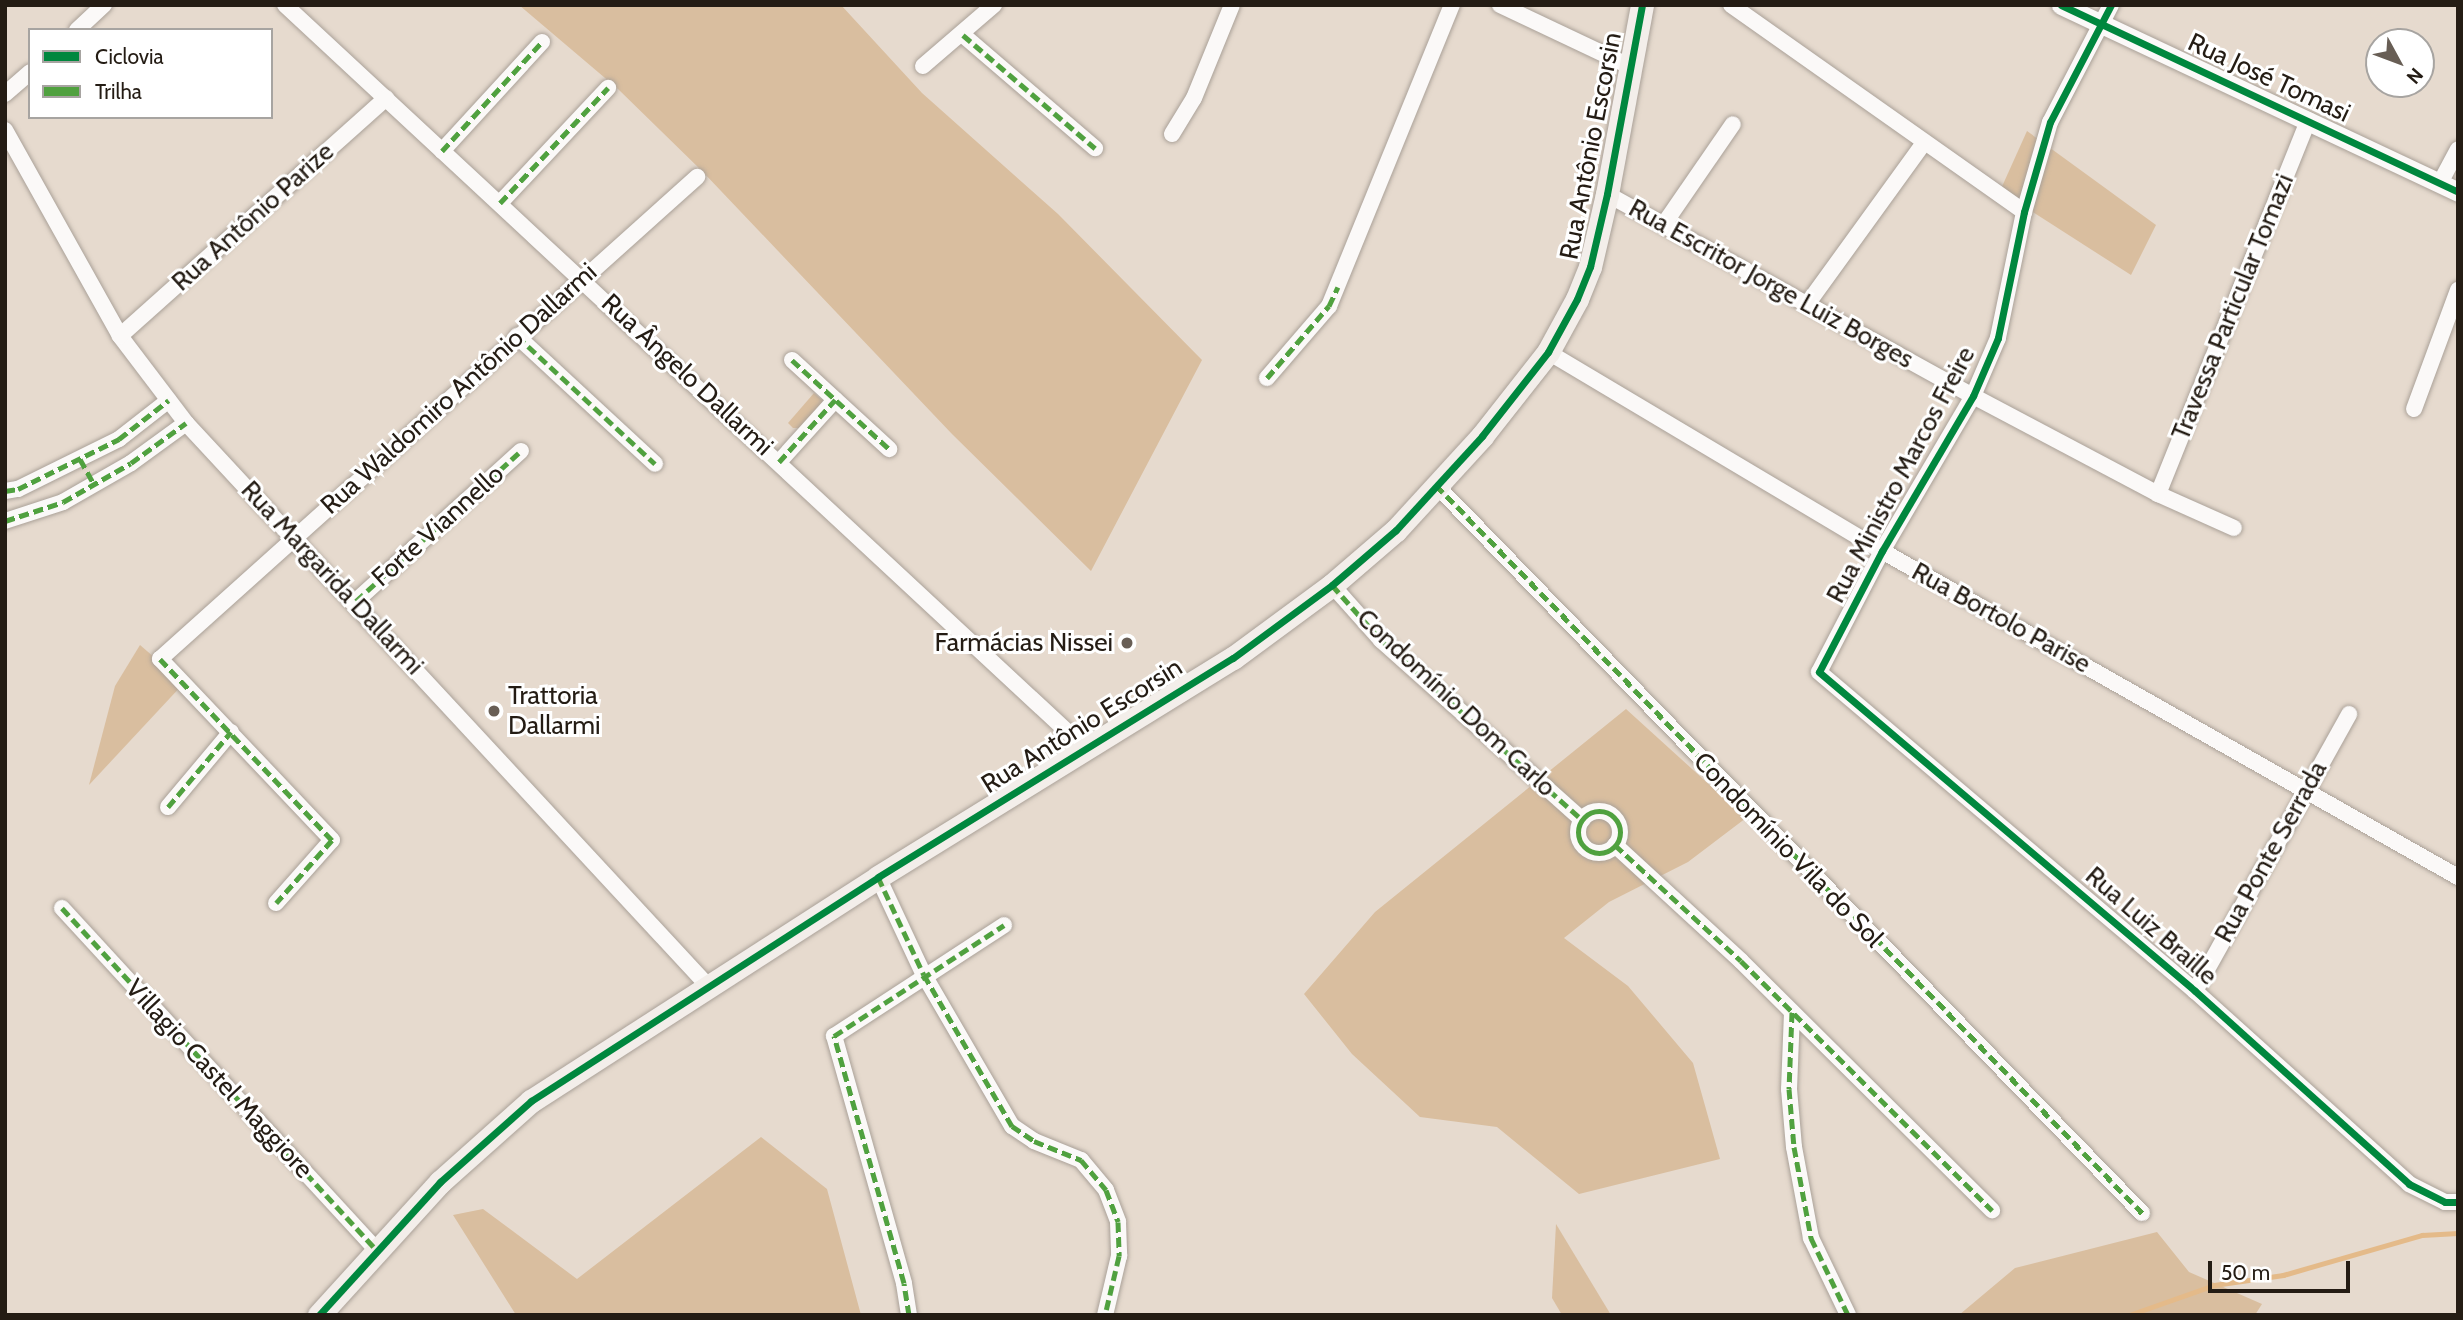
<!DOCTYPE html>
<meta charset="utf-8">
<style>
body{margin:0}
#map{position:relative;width:2463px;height:1320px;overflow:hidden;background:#e6dace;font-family:Cabin,sans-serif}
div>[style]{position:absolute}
.green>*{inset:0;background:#d9be9f}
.stream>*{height:5px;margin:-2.5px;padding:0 2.5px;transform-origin:2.5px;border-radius:2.5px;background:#e4ba89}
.roads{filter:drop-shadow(0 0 2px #aaa198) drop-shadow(0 0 2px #aaa198)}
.minor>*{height:16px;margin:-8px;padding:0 8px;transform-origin:8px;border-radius:8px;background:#fbf9f8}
.minor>.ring{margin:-8px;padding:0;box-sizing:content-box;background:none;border:16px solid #fbf9f8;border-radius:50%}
.tertiary>*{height:19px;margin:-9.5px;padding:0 9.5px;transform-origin:9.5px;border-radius:9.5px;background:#fbf9f8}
.secondary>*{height:23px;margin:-11.5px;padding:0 11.5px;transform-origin:11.5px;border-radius:11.5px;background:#f3eeea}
.quiet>*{height:5px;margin-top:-2.5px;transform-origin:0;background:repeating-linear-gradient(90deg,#50a13f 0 10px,transparent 0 15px)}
.quiet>.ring{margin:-2.5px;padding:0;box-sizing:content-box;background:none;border:5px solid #50a13f;border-radius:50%}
.cycleway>*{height:7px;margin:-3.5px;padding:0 3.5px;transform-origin:3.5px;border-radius:3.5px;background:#00873e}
.dots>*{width:19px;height:19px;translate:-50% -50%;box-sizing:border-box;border:4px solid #fff;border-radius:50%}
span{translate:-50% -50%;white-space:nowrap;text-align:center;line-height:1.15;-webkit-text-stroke:6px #fff;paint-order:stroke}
.street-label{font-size:26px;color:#241c14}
.poi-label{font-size:26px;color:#241c14}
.right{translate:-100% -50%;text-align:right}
.left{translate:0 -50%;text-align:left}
.frame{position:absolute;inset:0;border:7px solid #241c14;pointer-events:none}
.legend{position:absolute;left:28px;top:28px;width:245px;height:91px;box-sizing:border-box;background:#fff;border:2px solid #a7a4a1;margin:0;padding:9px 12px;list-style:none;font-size:21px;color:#241c14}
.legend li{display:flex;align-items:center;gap:14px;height:35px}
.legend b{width:35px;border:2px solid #a7a4a1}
.north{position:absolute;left:2365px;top:28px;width:70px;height:70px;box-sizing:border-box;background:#fff;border:2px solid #a7a4a1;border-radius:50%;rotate:131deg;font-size:19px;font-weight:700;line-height:28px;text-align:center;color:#241c14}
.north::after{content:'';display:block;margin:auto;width:24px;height:32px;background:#685e55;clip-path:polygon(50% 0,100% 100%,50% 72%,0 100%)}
.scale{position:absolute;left:2208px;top:1261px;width:142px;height:32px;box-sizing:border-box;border:4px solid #241c14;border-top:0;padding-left:9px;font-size:21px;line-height:24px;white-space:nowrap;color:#241c14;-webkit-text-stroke:5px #fff;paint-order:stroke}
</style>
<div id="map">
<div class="green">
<i style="clip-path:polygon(519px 5px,841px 5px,922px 93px,1058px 214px,1202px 360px,1091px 571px,952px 434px,702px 171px,618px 89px)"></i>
<i style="clip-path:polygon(2027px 131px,2156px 225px,2131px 275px,2000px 191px)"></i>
<i style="clip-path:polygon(814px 393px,830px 407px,801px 428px,793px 428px,788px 423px)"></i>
<i style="clip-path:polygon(140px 645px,184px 683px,89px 785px,115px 686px)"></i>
<i style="clip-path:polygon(1626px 709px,1746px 818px,1688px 862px,1609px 902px,1564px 938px,1628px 986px,1693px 1063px,1720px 1159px,1579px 1194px,1497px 1127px,1420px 1117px,1352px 1054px,1304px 994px,1375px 912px)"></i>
<i style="clip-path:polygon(761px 1137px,827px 1189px,861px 1315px,516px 1315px,453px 1215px,483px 1209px,577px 1279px)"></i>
<i style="clip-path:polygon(1556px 1224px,1611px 1315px,1562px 1315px,1552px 1298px)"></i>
<i style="clip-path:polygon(2157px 1232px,2189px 1272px,2262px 1304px,2255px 1315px,1959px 1315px,2015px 1268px)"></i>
</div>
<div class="stream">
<i style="left:2129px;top:1315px;width:90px;rotate:-19.4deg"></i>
<i style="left:2214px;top:1285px;width:70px;rotate:-8.2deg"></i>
<i style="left:2283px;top:1275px;width:145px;rotate:-16.1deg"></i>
<i style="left:2422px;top:1235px;width:36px;rotate:-3deg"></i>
</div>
<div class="roads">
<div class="minor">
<i style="left:285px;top:5px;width:1093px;rotate:42.89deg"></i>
<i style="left:1500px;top:5px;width:143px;rotate:25.3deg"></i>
<i style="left:1731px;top:5px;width:359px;rotate:35.2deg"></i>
<i style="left:2111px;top:5px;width:132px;rotate:117.5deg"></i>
<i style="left:2050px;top:122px;width:94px;rotate:106.1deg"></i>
<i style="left:2024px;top:212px;width:129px;rotate:101.7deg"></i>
<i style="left:1998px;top:338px;width:63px;rotate:113.3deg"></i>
<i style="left:1973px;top:396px;width:180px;rotate:120.4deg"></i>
<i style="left:1882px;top:551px;width:136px;rotate:117.5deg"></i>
<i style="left:1819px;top:672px;width:493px;rotate:40.3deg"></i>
<i style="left:2195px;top:991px;width:288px;rotate:42deg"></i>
<i style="left:2409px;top:1184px;width:40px;rotate:26.6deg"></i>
<i style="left:2445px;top:1202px;width:13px"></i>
<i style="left:77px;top:30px;width:37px;rotate:-43deg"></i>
<i style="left:963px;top:35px;width:174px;rotate:40.6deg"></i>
<i style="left:923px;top:66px;width:94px;rotate:-40.7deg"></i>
<i style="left:5px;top:94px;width:33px;rotate:-41deg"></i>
<i style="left:5px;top:130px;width:236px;rotate:60.8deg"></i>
<i style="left:120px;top:336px;width:109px;rotate:52.8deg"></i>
<i style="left:186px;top:423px;width:769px;rotate:47.16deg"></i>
<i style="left:1172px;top:134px;width:42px;rotate:-58.6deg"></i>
<i style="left:1194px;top:98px;width:100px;rotate:-67.8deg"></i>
<i style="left:442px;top:151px;width:148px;rotate:-47.5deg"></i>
<i style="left:2440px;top:183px;width:38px;rotate:-62deg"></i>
<i style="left:1607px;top:194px;width:418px;rotate:28.9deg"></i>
<i style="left:1973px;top:396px;width:209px;rotate:27.9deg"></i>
<i style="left:2158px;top:494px;width:83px;rotate:24.1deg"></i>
<i style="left:500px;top:203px;width:158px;rotate:-46.8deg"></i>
<i style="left:1664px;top:224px;width:121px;rotate:-55.4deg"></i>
<i style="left:1808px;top:303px;width:198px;rotate:-54.1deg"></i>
<i style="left:120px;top:336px;width:357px;rotate:-41.8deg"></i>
<i style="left:517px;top:336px;width:188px;rotate:42.8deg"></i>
<i style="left:1548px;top:352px;width:389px;rotate:30.8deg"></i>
<i style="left:1882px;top:551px;width:662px;rotate:29.51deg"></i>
<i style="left:792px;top:360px;width:132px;rotate:42.5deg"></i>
<i style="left:1267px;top:378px;width:95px;rotate:-49.3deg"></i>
<i style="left:1329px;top:306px;width:325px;rotate:-67.8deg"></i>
<i style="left:2414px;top:409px;width:127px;rotate:-69.7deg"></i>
<i style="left:779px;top:462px;width:84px;rotate:-47.9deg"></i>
<i style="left:1436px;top:485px;width:1014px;rotate:45.88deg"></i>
<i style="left:5px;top:491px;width:13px;rotate:-9deg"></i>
<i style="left:18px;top:489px;width:113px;rotate:-26.3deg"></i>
<i style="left:119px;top:439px;width:63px;rotate:-38deg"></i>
<i style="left:2158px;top:494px;width:403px;rotate:-68.1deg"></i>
<i style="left:5px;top:521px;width:61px;rotate:-18.1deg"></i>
<i style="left:63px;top:502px;width:78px;rotate:-29.8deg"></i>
<i style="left:131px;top:463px;width:68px;rotate:-36deg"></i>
<i style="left:1332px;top:585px;width:74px;rotate:48.3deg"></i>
<i style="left:1381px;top:640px;width:270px;rotate:41.8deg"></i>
<i style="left:356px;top:601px;width:223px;rotate:-42.3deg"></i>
<i style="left:168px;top:807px;width:98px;rotate:-50deg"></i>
<i class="ring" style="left:1578px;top:811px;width:26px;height:26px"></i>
<i style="left:1615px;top:845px;width:171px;rotate:42.6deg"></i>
<i style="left:1741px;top:961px;width:354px;rotate:44.8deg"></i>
<i style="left:878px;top:877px;width:108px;rotate:64.9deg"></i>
<i style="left:924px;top:975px;width:175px;rotate:59.8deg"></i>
<i style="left:1012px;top:1126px;width:27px;rotate:34deg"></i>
<i style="left:1034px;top:1141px;width:51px;rotate:22deg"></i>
<i style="left:1081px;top:1160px;width:39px;rotate:50deg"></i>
<i style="left:1106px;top:1190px;width:34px;rotate:69deg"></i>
<i style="left:1118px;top:1222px;width:34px;rotate:88deg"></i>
<i style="left:1119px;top:1256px;width:61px;rotate:103.3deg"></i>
<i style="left:276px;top:903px;width:84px;rotate:-48.4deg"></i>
<i style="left:332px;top:840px;width:250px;rotate:-133.5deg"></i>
<i style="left:160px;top:659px;width:722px;rotate:-41.91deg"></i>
<i style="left:62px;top:908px;width:464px;rotate:47.4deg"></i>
<i style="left:2195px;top:991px;width:317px;rotate:-60.9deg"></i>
<i style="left:1792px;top:1012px;width:77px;rotate:92.2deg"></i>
<i style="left:1789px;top:1089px;width:58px;rotate:85.1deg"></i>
<i style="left:1794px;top:1147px;width:93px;rotate:79.4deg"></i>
<i style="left:1811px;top:1238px;width:85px;rotate:64.3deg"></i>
<i style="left:909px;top:1315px;width:32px;rotate:-99deg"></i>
<i style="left:904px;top:1283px;width:257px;rotate:-105.8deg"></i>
<i style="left:834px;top:1036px;width:203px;rotate:-33.1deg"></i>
</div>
<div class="tertiary">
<i style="left:2061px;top:5px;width:439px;rotate:25.2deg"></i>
</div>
<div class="secondary">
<i style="left:319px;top:1315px;width:180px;rotate:-47.7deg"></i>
<i style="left:440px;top:1182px;width:122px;rotate:-41.7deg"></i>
<i style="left:531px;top:1101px;width:413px;rotate:-32.8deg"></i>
<i style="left:878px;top:877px;width:417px;rotate:-31.7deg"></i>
<i style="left:1233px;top:658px;width:123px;rotate:-36.4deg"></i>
<i style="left:1332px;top:585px;width:84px;rotate:-40.7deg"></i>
<i style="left:1396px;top:530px;width:127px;rotate:-47.5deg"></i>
<i style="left:1482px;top:436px;width:107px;rotate:-51.8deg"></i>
<i style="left:1548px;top:352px;width:60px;rotate:-61.3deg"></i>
<i style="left:1577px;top:299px;width:35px;rotate:-68deg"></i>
<i style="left:1590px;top:267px;width:75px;rotate:-76.9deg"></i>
<i style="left:1607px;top:194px;width:192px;rotate:-79.5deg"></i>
</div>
</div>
<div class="quiet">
<i style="left:963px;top:35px;width:174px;rotate:40.6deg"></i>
<i style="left:442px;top:151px;width:148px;rotate:-47.5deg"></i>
<i style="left:500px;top:203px;width:158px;rotate:-46.8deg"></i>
<i style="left:517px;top:336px;width:188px;rotate:42.8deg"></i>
<i style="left:792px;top:360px;width:132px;rotate:42.5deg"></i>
<i style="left:1267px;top:378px;width:95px;rotate:-49.3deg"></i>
<i style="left:1329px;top:306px;width:21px;rotate:-65deg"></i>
<i style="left:80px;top:459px;width:29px;rotate:61deg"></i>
<i style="left:779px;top:462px;width:84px;rotate:-47.9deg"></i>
<i style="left:1436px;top:485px;width:1014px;rotate:45.88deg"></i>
<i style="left:5px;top:491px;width:13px;rotate:-9deg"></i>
<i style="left:18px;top:489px;width:113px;rotate:-26.3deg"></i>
<i style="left:119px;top:439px;width:63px;rotate:-38deg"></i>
<i style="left:5px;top:521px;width:61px;rotate:-18.1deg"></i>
<i style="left:63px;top:502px;width:78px;rotate:-29.8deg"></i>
<i style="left:131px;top:463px;width:68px;rotate:-36deg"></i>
<i style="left:1332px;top:585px;width:74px;rotate:48.3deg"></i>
<i style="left:1381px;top:640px;width:270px;rotate:41.8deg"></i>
<i style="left:356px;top:601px;width:223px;rotate:-42.3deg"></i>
<i style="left:160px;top:659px;width:250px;rotate:46.5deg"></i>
<i style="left:332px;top:840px;width:84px;rotate:131.6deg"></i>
<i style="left:168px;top:807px;width:98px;rotate:-50deg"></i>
<i class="ring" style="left:1578px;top:811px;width:37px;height:37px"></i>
<i style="left:1615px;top:845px;width:171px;rotate:42.6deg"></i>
<i style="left:1741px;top:961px;width:354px;rotate:44.8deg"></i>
<i style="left:878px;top:877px;width:108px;rotate:64.9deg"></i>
<i style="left:924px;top:975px;width:175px;rotate:59.8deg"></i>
<i style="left:1012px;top:1126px;width:27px;rotate:34deg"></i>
<i style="left:1034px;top:1141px;width:51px;rotate:22deg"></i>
<i style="left:1081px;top:1160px;width:39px;rotate:50deg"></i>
<i style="left:1106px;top:1190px;width:34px;rotate:69deg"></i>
<i style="left:1118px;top:1222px;width:34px;rotate:88deg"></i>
<i style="left:1119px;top:1256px;width:61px;rotate:103.3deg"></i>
<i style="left:62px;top:908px;width:464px;rotate:47.4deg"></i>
<i style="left:1792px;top:1012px;width:77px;rotate:92.2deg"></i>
<i style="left:1789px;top:1089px;width:58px;rotate:85.1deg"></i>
<i style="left:1794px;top:1147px;width:93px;rotate:79.4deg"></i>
<i style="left:1811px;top:1238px;width:85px;rotate:64.3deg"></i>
<i style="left:909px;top:1315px;width:32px;rotate:-99deg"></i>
<i style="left:904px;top:1283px;width:257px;rotate:-105.8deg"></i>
<i style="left:834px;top:1036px;width:203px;rotate:-33.1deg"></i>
</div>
<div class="cycleway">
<i style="left:2061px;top:5px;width:439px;rotate:25.2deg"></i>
<i style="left:2111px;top:5px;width:132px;rotate:117.5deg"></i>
<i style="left:2050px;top:122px;width:94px;rotate:106.1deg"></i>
<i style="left:2024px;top:212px;width:129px;rotate:101.7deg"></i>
<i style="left:1998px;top:338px;width:63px;rotate:113.3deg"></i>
<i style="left:1973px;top:396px;width:180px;rotate:120.4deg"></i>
<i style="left:1882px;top:551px;width:136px;rotate:117.5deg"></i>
<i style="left:1819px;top:672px;width:493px;rotate:40.3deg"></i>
<i style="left:2195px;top:991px;width:288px;rotate:42deg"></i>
<i style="left:2409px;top:1184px;width:40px;rotate:26.6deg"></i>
<i style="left:2445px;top:1202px;width:13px"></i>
<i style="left:319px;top:1315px;width:180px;rotate:-47.7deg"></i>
<i style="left:440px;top:1182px;width:122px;rotate:-41.7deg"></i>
<i style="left:531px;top:1101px;width:413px;rotate:-32.8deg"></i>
<i style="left:878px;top:877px;width:417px;rotate:-31.7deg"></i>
<i style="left:1233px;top:658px;width:123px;rotate:-36.4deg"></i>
<i style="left:1332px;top:585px;width:84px;rotate:-40.7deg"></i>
<i style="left:1396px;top:530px;width:127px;rotate:-47.5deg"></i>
<i style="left:1482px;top:436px;width:107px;rotate:-51.8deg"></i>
<i style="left:1548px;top:352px;width:60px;rotate:-61.3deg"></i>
<i style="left:1577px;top:299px;width:35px;rotate:-68deg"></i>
<i style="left:1590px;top:267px;width:75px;rotate:-76.9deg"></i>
<i style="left:1607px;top:194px;width:192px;rotate:-79.5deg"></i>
</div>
<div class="dots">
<i style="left:1127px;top:643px;background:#685e55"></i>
<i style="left:494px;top:711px;background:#685e55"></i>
</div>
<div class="street-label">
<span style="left:2269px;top:78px;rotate:25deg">Rua José Tomasi</span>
<span style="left:1591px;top:146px;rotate:-79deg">Rua Antônio Escorsin</span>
<span style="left:253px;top:217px;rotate:-42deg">Rua Antônio Parize</span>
<span style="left:1771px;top:284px;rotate:29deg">Rua Escritor Jorge Luiz Borges</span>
<span style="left:2233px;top:307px;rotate:-68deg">Travessa Particular Tomazi</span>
<span style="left:687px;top:375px;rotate:43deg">Rua Ângelo Dallarmi</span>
<span style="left:459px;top:389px;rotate:-42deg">Rua Waldomiro Antônio Dallarmi</span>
<span style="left:1901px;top:475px;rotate:-62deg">Rua Ministro Marcos Freire</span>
<span style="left:438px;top:526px;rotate:-42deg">Forte Viannello</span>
<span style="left:332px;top:578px;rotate:47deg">Rua Margarida Dallarmi</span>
<span style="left:2001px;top:618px;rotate:29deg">Rua Bortolo Parise</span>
<span style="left:1456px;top:703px;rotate:43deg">Condomínio Dom Carlo</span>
<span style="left:1082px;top:726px;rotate:-32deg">Rua Antônio Escorsin</span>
<span style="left:1788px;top:850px;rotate:46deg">Condomínio Vila do Sol</span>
<span style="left:2271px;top:852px;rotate:-61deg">Rua Ponte Serrada</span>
<span style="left:2151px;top:926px;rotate:41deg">Rua Luiz Braille</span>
<span style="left:219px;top:1079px;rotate:47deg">Villagio Castel Maggiore</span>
</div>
<div class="poi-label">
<span class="right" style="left:1113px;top:643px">Farmácias Nissei</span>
<span class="left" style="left:508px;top:711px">Trattoria<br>Dallarmi</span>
</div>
<div class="frame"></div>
<ul class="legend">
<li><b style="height:9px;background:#00873e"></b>Ciclovia</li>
<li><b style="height:9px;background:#50a13f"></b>Trilha</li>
</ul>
<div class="north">N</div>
<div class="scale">50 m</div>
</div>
